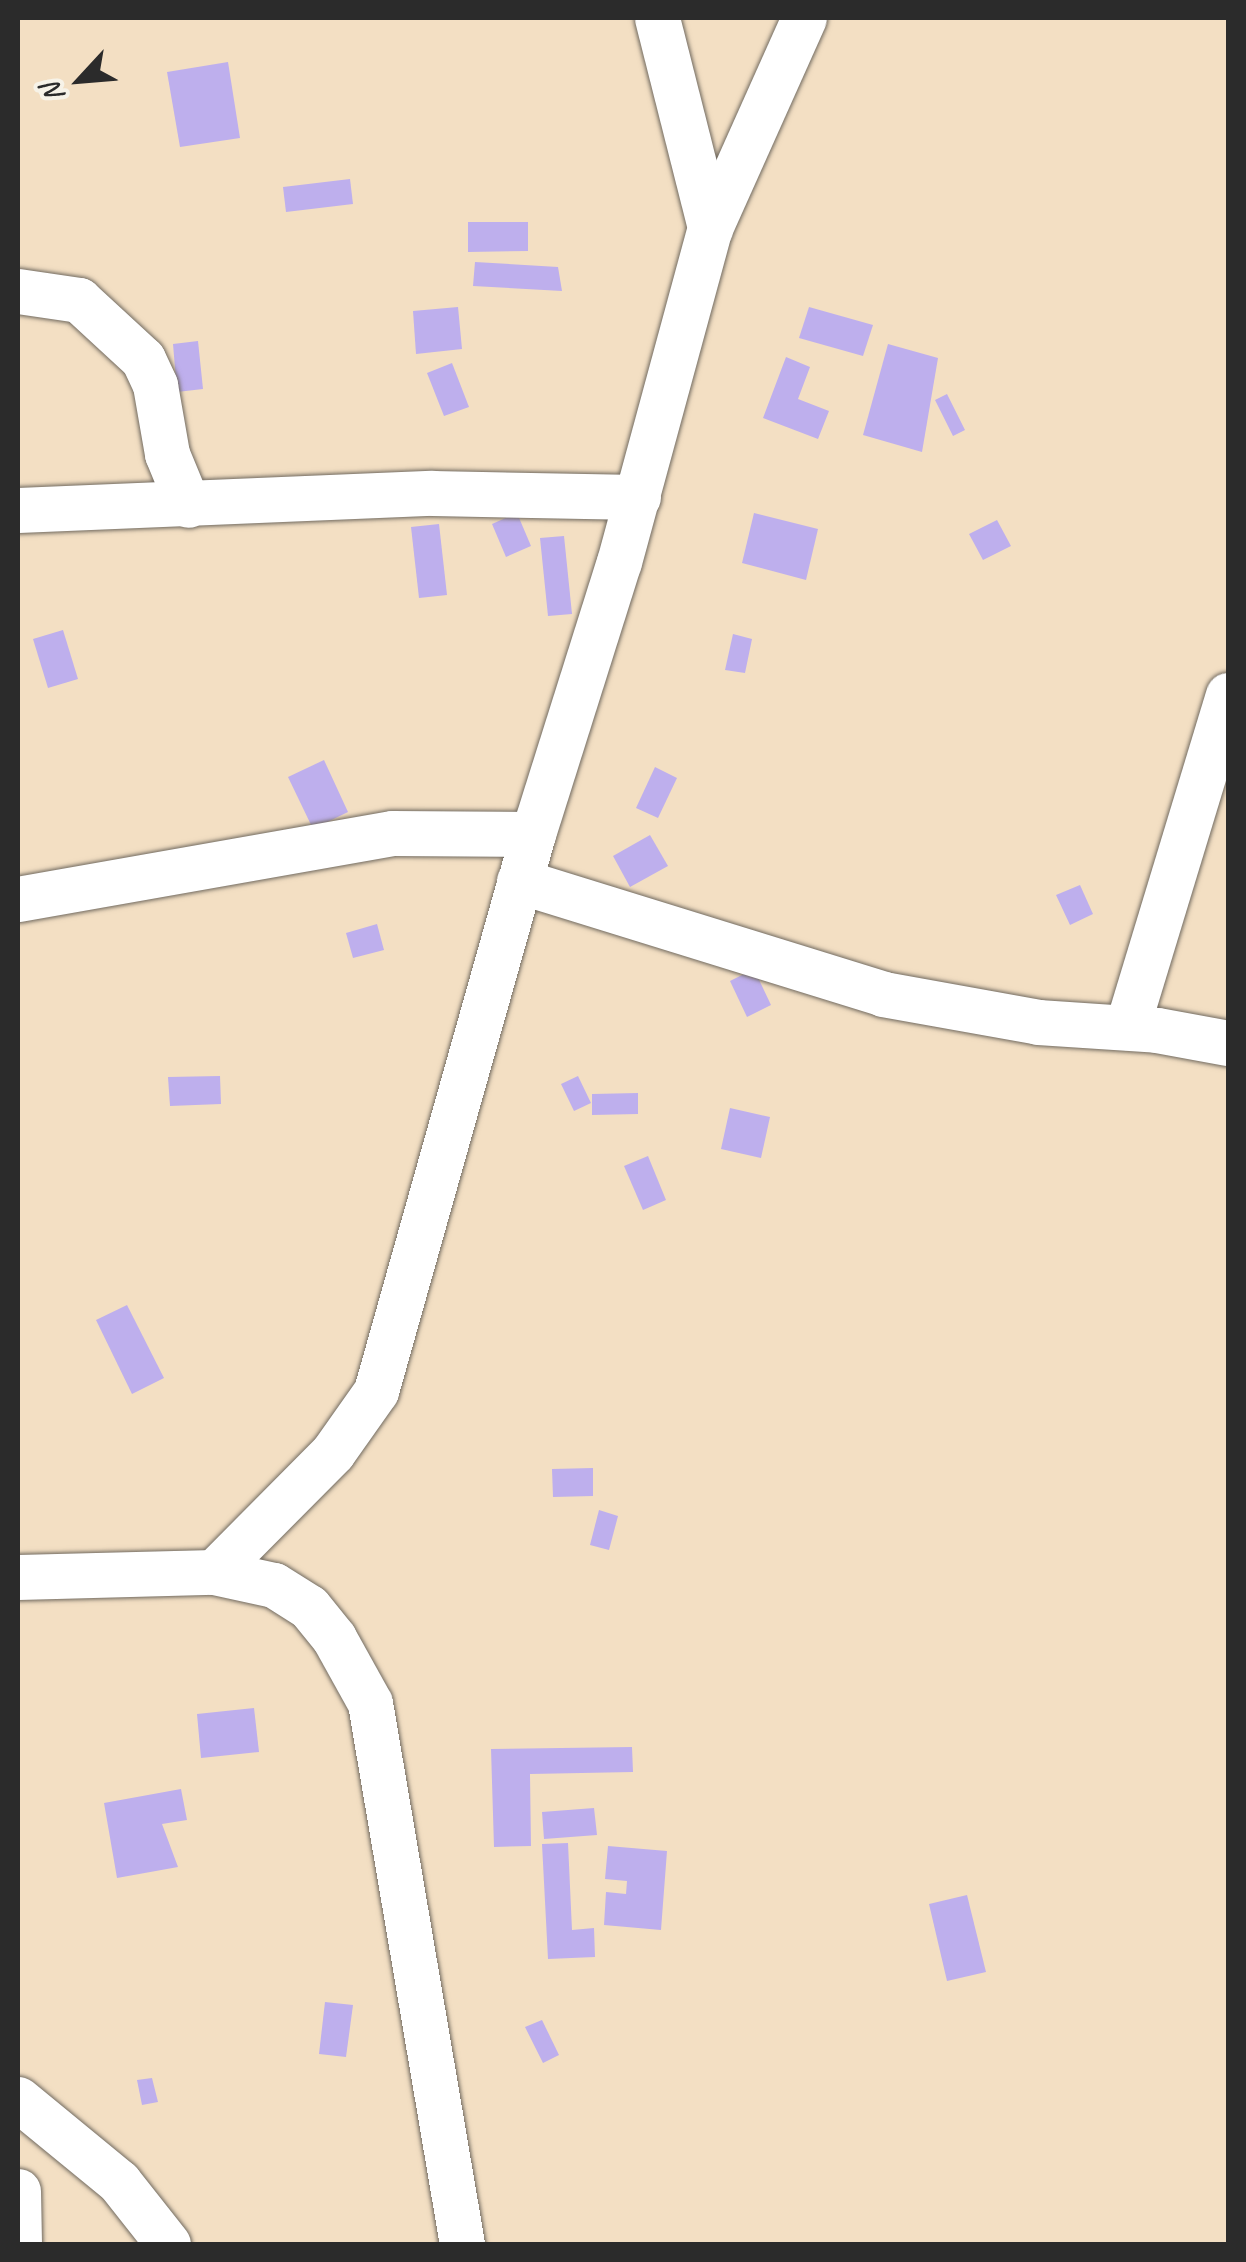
<!DOCTYPE html>
<style>
body{margin:0}
#map{position:relative;width:1246px;height:2262px;overflow:hidden;background:#f3dfc3;font-family:Caveat,sans-serif}
div>[style]{position:absolute}
.building>*{inset:0;background:#beafed}
.roads{filter:drop-shadow(0 0 2px #716a60) drop-shadow(0 0 2px #716a60)}
.minor>*{height:45px;margin:-22.5px;padding:0 22.5px;transform-origin:22.5px;border-radius:22.5px;background:#fff}
span{translate:-50% -50%;white-space:nowrap;text-align:center;line-height:1.15;-webkit-text-stroke:8px #f7f3e8;paint-order:stroke}
.frame{position:absolute;inset:0;border:20px solid #2b2b2b;pointer-events:none}
.north{position:absolute;left:30px;top:30px;width:100px;height:100px;-webkit-text-stroke:8px #f7f3e8;paint-order:stroke;rotate:244deg;font-size:28px;font-weight:700;line-height:40px;text-align:center;color:#2b2b2b}
.north::after{content:'';display:block;margin:auto;width:35px;height:45px;background:#2b2b2b;clip-path:polygon(50% 0,100% 100%,50% 72%,0 100%)}
</style>
<div id="map">
<div class="building">
<i style="clip-path:polygon(228px 62px,240px 138px,180px 147px,167px 72px)"></i>
<i style="clip-path:polygon(350px 179px,353px 204px,286px 212px,283px 187px)"></i>
<i style="clip-path:polygon(468px 222px,528px 222px,528px 251px,468px 252px)"></i>
<i style="clip-path:polygon(475px 262px,558px 267px,562px 291px,473px 286px)"></i>
<i style="clip-path:polygon(458px 307px,462px 349px,416px 354px,413px 311px)"></i>
<i style="clip-path:polygon(809px 307px,873px 325px,863px 356px,799px 338px)"></i>
<i style="clip-path:polygon(198px 341px,203px 389px,177px 392px,173px 344px)"></i>
<i style="clip-path:polygon(888px 344px,938px 358px,922px 452px,863px 435px)"></i>
<i style="clip-path:polygon(786px 357px,810px 367px,798px 399px,829px 411px,818px 439px,763px 418px)"></i>
<i style="clip-path:polygon(452px 363px,469px 407px,444px 416px,427px 373px)"></i>
<i style="clip-path:polygon(947px 394px,965px 430px,953px 436px,935px 400px)"></i>
<i style="clip-path:polygon(517px 513px,531px 546px,506px 557px,492px 524px)"></i>
<i style="clip-path:polygon(754px 513px,818px 529px,806px 580px,742px 563px)"></i>
<i style="clip-path:polygon(997px 520px,1011px 546px,983px 560px,969px 534px)"></i>
<i style="clip-path:polygon(439px 524px,447px 595px,419px 598px,411px 527px)"></i>
<i style="clip-path:polygon(564px 536px,572px 614px,548px 616px,540px 538px)"></i>
<i style="clip-path:polygon(63px 630px,78px 679px,48px 688px,33px 639px)"></i>
<i style="clip-path:polygon(733px 634px,752px 639px,745px 673px,725px 670px)"></i>
<i style="clip-path:polygon(324px 760px,348px 812px,313px 829px,288px 777px)"></i>
<i style="clip-path:polygon(655px 767px,677px 778px,658px 818px,636px 808px)"></i>
<i style="clip-path:polygon(650px 835px,668px 866px,630px 887px,613px 856px)"></i>
<i style="clip-path:polygon(1080px 885px,1093px 914px,1070px 925px,1056px 895px)"></i>
<i style="clip-path:polygon(377px 924px,384px 950px,353px 958px,346px 933px)"></i>
<i style="clip-path:polygon(754px 969px,771px 1005px,747px 1017px,730px 981px)"></i>
<i style="clip-path:polygon(220px 1076px,221px 1104px,170px 1106px,168px 1077px)"></i>
<i style="clip-path:polygon(578px 1076px,591px 1103px,574px 1111px,561px 1084px)"></i>
<i style="clip-path:polygon(638px 1093px,638px 1114px,592px 1115px,592px 1094px)"></i>
<i style="clip-path:polygon(730px 1108px,770px 1117px,761px 1158px,721px 1149px)"></i>
<i style="clip-path:polygon(648px 1156px,666px 1200px,643px 1210px,624px 1166px)"></i>
<i style="clip-path:polygon(127px 1305px,164px 1378px,132px 1394px,96px 1320px)"></i>
<i style="clip-path:polygon(593px 1468px,593px 1496px,553px 1497px,552px 1469px)"></i>
<i style="clip-path:polygon(599px 1510px,618px 1516px,609px 1550px,590px 1545px)"></i>
<i style="clip-path:polygon(254px 1708px,259px 1752px,201px 1758px,197px 1714px)"></i>
<i style="clip-path:polygon(632px 1747px,633px 1772px,530px 1774px,531px 1846px,494px 1847px,491px 1749px)"></i>
<i style="clip-path:polygon(181px 1789px,187px 1820px,162px 1824px,178px 1867px,117px 1878px,104px 1803px)"></i>
<i style="clip-path:polygon(594px 1808px,597px 1835px,544px 1839px,542px 1812px)"></i>
<i style="clip-path:polygon(568px 1843px,572px 1930px,594px 1928px,595px 1957px,548px 1959px,542px 1844px)"></i>
<i style="clip-path:polygon(608px 1846px,667px 1851px,661px 1930px,604px 1925px,606px 1892px,626px 1894px,627px 1881px,605px 1879px)"></i>
<i style="clip-path:polygon(967px 1895px,986px 1972px,947px 1981px,929px 1904px)"></i>
<i style="clip-path:polygon(325px 2002px,353px 2005px,346px 2057px,319px 2054px)"></i>
<i style="clip-path:polygon(542px 2020px,559px 2055px,543px 2063px,525px 2027px)"></i>
<i style="clip-path:polygon(152px 2078px,158px 2102px,142px 2105px,137px 2080px)"></i>
</div>
<div class="roads">
<div class="minor">
<i style="left:657px;top:18px;width:217px;rotate:75.8deg"></i>
<i style="left:18px;top:291px;width:62px;rotate:8.4deg"></i>
<i style="left:79px;top:300px;width:87px;rotate:42.7deg"></i>
<i style="left:143px;top:359px;width:29px;rotate:65deg"></i>
<i style="left:155px;top:385px;width:70px;rotate:80.1deg"></i>
<i style="left:167px;top:454px;width:55px;rotate:67.6deg"></i>
<i style="left:18px;top:510px;width:414px;rotate:-2.4deg"></i>
<i style="left:432px;top:493px;width:206px;rotate:1.1deg"></i>
<i style="left:519px;top:881px;width:381px;rotate:17.2deg"></i>
<i style="left:883px;top:994px;width:158px;rotate:10.2deg"></i>
<i style="left:1038px;top:1022px;width:119px;rotate:3.8deg"></i>
<i style="left:1157px;top:1030px;width:72px;rotate:10.4deg"></i>
<i style="left:18px;top:899px;width:380px;rotate:-10deg"></i>
<i style="left:392px;top:833px;width:141px;rotate:0.4deg"></i>
<i style="left:1127px;top:1027px;width:347px;rotate:-73.1deg"></i>
<i style="left:214px;top:1572px;width:169px;rotate:-45.2deg"></i>
<i style="left:333px;top:1452px;width:75px;rotate:-54.8deg"></i>
<i style="left:376px;top:1391px;width:579px;rotate:-74.26deg"></i>
<i style="left:533px;top:834px;width:285px;rotate:-72.5deg"></i>
<i style="left:619px;top:562px;width:346px;rotate:-74.8deg"></i>
<i style="left:710px;top:228px;width:230px;rotate:-65.9deg"></i>
<i style="left:18px;top:1577px;width:196px;rotate:-1.5deg"></i>
<i style="left:214px;top:1572px;width:61px;rotate:12.2deg"></i>
<i style="left:274px;top:1585px;width:41px;rotate:32.2deg"></i>
<i style="left:309px;top:1607px;width:40px;rotate:51deg"></i>
<i style="left:334px;top:1638px;width:74px;rotate:61deg"></i>
<i style="left:370px;top:1703px;width:549px;rotate:80.35deg"></i>
<i style="left:18px;top:2099px;width:131px;rotate:39.4deg"></i>
<i style="left:119px;top:2182px;width:79px;rotate:51.7deg"></i>
<i style="left:18px;top:2191px;width:53px;rotate:88.9deg"></i>
</div>
</div>
<div class="frame"></div>
<div class="north">N</div>
</div>
